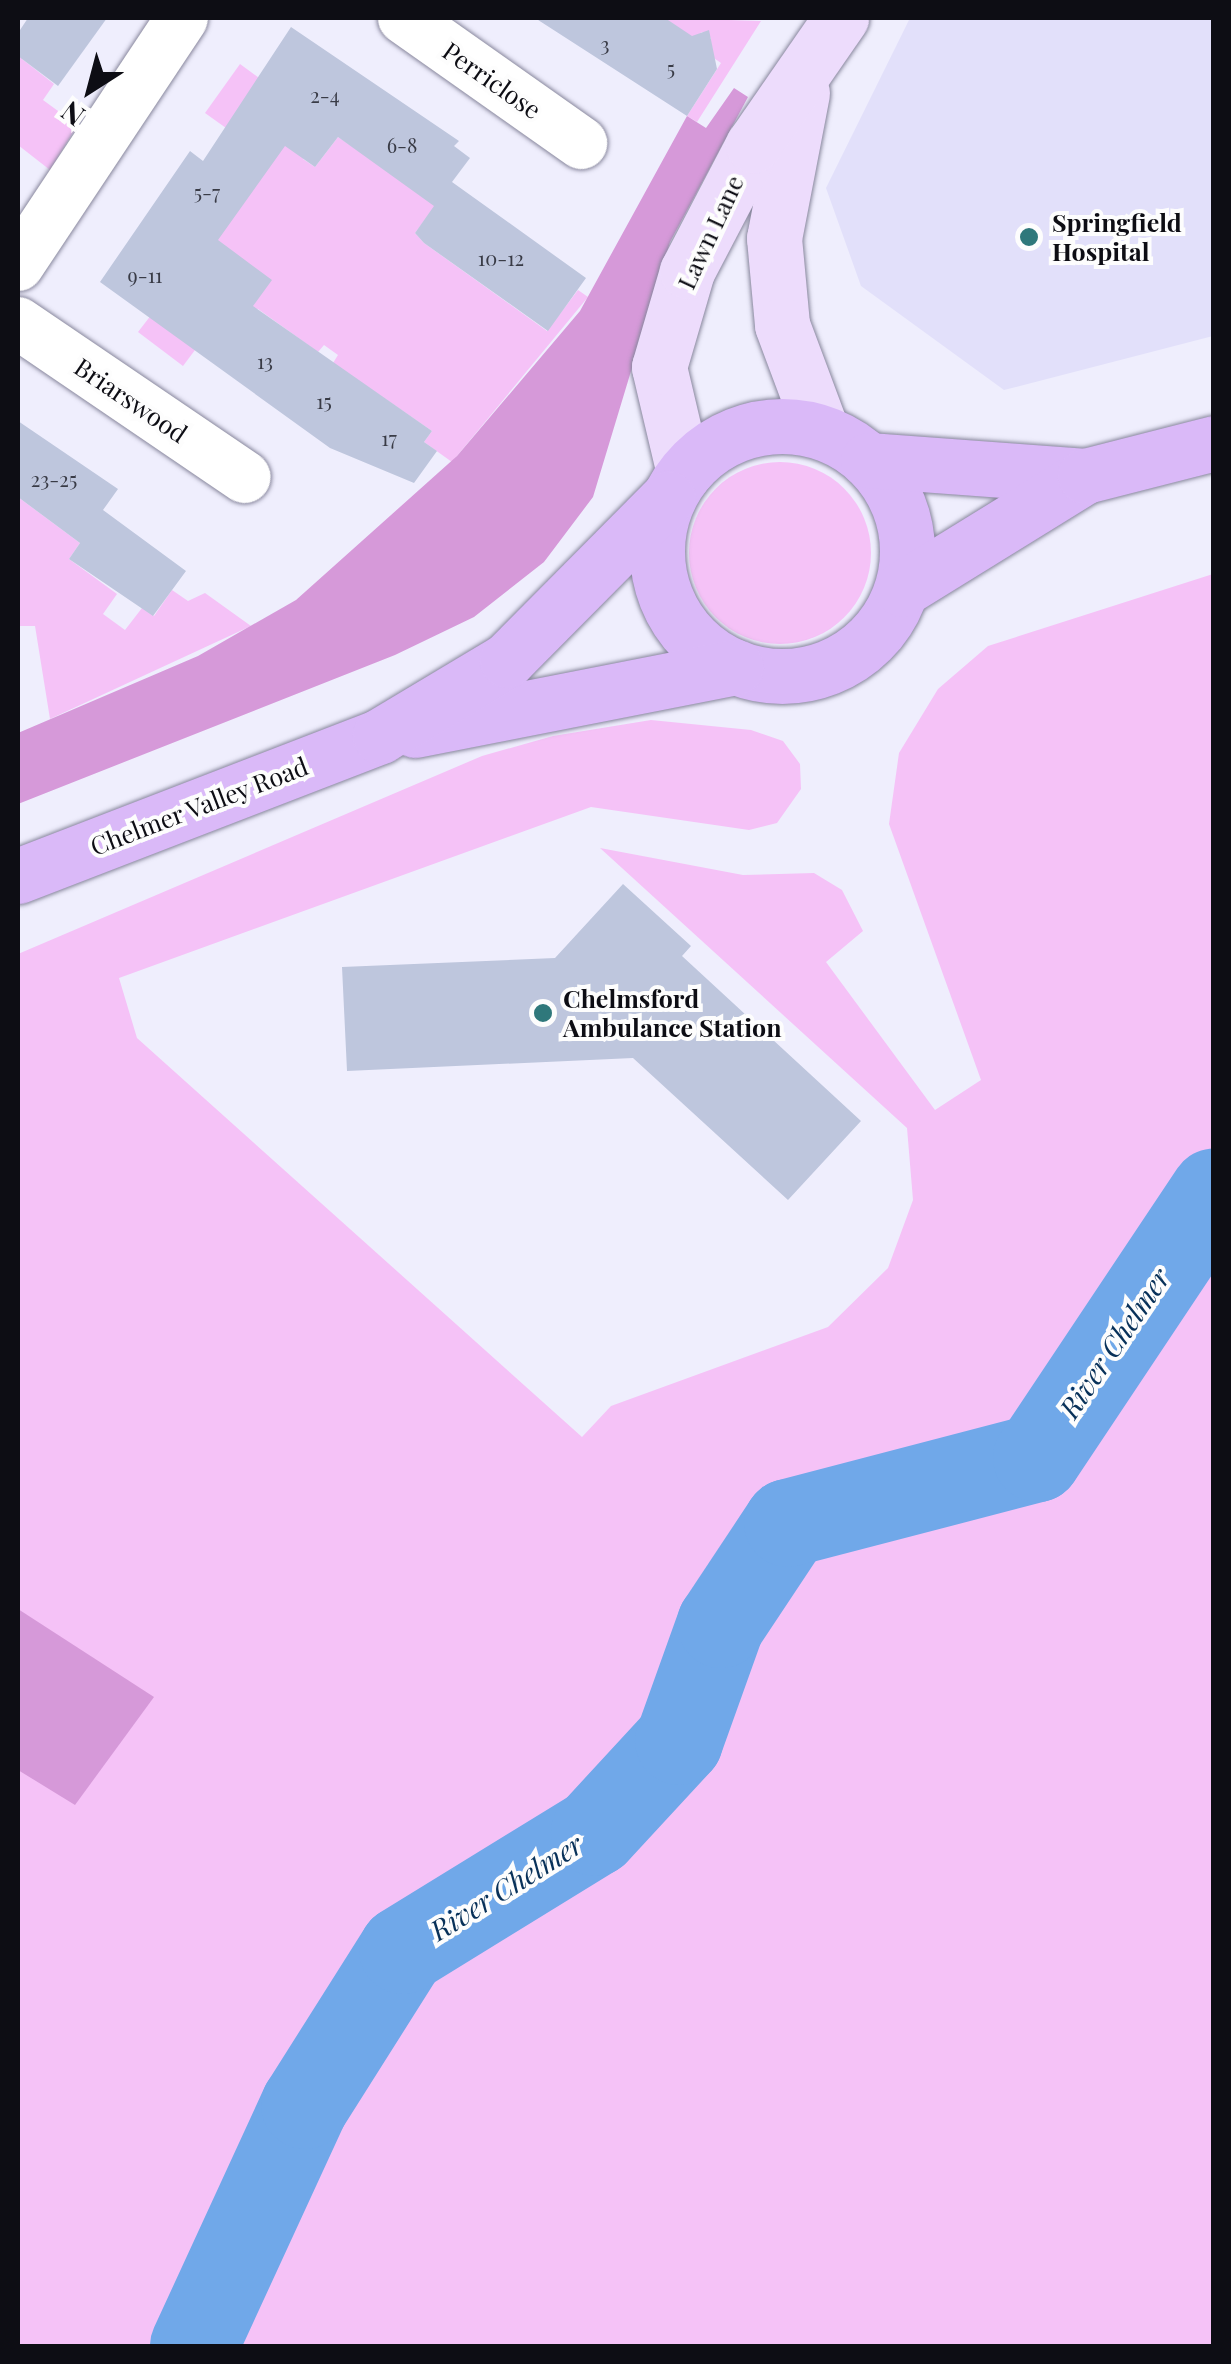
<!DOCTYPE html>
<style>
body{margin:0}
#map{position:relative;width:1231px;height:2364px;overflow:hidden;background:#efeefd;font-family:"Playfair Display",serif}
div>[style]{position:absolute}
.built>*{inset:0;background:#e2e0fa}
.green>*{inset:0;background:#f5c2f7}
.round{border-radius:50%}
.forest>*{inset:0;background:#d699d9}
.river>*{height:88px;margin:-44px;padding:0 44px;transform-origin:44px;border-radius:44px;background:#70a8e9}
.building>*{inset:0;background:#bec6dd}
.roads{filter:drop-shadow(0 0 2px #88879d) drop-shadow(0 0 2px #88879d)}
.street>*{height:52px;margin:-26px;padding:0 26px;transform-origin:26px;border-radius:26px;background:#fff}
.secondary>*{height:55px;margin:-27.5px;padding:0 27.5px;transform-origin:27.5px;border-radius:27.5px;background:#eddcfc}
.primary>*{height:55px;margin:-27.5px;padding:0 27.5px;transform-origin:27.5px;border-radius:27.5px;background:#dab9f8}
.primary>.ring{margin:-27.5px;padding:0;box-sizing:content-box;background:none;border:55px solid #dab9f8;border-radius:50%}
.dots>*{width:28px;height:28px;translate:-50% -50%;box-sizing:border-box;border:5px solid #fdfdfd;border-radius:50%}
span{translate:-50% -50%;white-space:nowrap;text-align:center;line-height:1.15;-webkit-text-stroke:8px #fdfdfd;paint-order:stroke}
.number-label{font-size:20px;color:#393b46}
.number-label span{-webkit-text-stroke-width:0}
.street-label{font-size:25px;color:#0d0d14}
.poi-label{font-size:25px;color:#0d0d14;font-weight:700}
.left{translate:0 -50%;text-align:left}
.water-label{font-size:28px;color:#083159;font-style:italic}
.frame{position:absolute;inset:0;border:20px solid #0d0d14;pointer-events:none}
.north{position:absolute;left:40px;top:40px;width:100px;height:100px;-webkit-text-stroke:8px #fdfdfd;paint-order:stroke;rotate:216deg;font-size:28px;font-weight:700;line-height:40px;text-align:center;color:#0d0d14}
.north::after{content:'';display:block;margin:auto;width:35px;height:45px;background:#0d0d14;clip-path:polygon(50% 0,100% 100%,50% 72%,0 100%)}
</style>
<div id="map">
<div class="built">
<i style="clip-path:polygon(910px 18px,1213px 18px,1213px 336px,1004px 390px,861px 286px,826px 188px)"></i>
</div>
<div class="green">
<i style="clip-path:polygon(665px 18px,761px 21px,697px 122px,687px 116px,721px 63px,708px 54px,711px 38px,702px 32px,690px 41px)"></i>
<i style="clip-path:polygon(18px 43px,27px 51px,22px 59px,54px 84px,43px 100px,69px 119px,81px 104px,86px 111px,50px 170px,18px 145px)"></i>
<i style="clip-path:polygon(240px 64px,326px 127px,303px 159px,315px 167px,338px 137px,437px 203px,415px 233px,424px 243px,547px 331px,578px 290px,588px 297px,452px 462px,424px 442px,432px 431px,333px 363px,338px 355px,324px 345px,318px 352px,258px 309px,216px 322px,183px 366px,138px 332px,189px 266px,226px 128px,205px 113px)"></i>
<i class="round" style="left:689px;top:462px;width:182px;height:182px"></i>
<i style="clip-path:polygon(18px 497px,80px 543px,69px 559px,117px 594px,103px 614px,125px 630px,142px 608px,154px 616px,172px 590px,188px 601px,205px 593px,251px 626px,50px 719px,35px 626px,18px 626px)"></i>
<i style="clip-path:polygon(1213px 574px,1213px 2346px,18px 2346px,18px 954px,482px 756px,553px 736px,651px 720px,751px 730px,783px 741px,800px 764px,801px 789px,777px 823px,749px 830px,591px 807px,119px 978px,137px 1038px,582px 1437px,611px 1406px,828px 1327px,888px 1268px,913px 1200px,907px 1128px,600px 848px,743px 875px,814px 873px,842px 890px,863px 931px,826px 962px,935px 1110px,981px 1080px,889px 824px,899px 753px,938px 689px,988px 646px)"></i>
</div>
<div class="forest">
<i style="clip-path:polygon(734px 88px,748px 97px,670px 242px,593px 497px,544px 562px,474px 617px,395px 655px,18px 804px,18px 733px,198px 656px,296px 600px,457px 456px,580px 311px,687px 116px,706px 128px)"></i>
<i style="clip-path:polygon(18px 1609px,154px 1697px,75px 1805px,18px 1770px)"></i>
</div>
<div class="river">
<i style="left:194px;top:2346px;width:265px;rotate:-65.3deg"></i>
<i style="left:305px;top:2105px;width:183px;rotate:-57.7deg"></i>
<i style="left:403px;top:1950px;width:225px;rotate:-31.6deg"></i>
<i style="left:595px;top:1832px;width:124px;rotate:-47.3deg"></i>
<i style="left:679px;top:1741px;width:124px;rotate:-70.3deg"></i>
<i style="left:721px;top:1624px;width:121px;rotate:-56.4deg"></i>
<i style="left:788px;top:1523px;width:257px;rotate:-14.6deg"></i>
<i style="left:1037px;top:1458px;width:319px;rotate:-56.3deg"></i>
</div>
<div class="building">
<i style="clip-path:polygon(28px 18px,107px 18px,58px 86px,18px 56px,18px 33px)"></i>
<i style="clip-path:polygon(535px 18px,665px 18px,692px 36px,709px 30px,717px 69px,687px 116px)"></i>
<i style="clip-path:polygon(291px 27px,459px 141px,454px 146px,470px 158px,452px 182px,586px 278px,548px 331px,424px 243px,415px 233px,434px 206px,338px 137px,315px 167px,285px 146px,218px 240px,272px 280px,253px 306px,432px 431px,424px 442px,437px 451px,414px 483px,330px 448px,100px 282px,190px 151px,203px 161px)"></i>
<i style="clip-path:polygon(18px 421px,118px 489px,103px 510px,186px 571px,153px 616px,69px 559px,80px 543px,18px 497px)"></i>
<i style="clip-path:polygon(623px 884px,691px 946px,682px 956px,861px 1121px,788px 1200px,633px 1058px,347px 1071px,342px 967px,555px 958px)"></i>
</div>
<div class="roads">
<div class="street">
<i style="left:404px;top:18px;width:217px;rotate:35.2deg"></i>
<i style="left:18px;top:265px;width:296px;rotate:-56.4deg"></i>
<i style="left:18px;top:323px;width:274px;rotate:34.2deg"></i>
</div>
<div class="secondary">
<i style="left:802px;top:93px;width:148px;rotate:100.9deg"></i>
<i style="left:774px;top:238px;width:87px;rotate:84.7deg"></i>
<i style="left:782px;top:325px;width:114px;rotate:69.5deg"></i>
<i style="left:684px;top:473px;width:109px;rotate:-103.3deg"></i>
<i style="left:659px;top:367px;width:100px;rotate:-73.7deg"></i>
<i style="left:687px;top:271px;width:142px;rotate:-62.4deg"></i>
<i style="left:753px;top:145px;width:155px;rotate:-55.3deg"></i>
</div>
<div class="primary">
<i class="ring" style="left:657px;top:426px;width:195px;height:195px"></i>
<i style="left:868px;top:460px;width:218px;rotate:4.2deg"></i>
<i style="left:902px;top:589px;width:215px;rotate:-31.7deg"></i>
<i style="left:1085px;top:476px;width:133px;rotate:-14.3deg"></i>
<i style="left:415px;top:730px;width:327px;rotate:-11.1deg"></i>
<i style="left:18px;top:876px;width:388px;rotate:-21.1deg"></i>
<i style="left:380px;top:736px;width:148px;rotate:-30.9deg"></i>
<i style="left:507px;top:660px;width:228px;rotate:-45.2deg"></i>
</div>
</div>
<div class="dots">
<i style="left:1029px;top:237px;background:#2f787b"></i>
<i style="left:543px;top:1013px;background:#2f787b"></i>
</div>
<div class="number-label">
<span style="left:605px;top:43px">3</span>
<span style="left:671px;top:67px">5</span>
<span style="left:325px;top:94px">2-4</span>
<span style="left:402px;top:144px">6-8</span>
<span style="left:207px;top:191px">5-7</span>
<span style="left:501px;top:257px">10-12</span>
<span style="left:145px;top:274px">9-11</span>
<span style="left:265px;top:360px">13</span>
<span style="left:324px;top:400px">15</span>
<span style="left:389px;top:437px">17</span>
<span style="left:54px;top:478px">23-25</span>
</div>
<div class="street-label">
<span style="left:492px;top:80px;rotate:35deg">Perriclose</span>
<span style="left:710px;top:232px;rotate:-65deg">Lawn Lane</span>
<span style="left:131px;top:400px;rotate:34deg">Briarswood</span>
<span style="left:199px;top:806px;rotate:-21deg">Chelmer Valley Road</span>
</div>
<div class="poi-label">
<span class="left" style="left:1052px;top:237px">Springfield<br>Hospital</span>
<span class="left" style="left:563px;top:1013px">Chelmsford<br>Ambulance Station</span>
</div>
<div class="water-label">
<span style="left:1114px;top:1343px;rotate:-56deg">River Chelmer</span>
<span style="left:506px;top:1887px;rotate:-32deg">River Chelmer</span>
</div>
<div class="frame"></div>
<div class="north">N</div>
</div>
